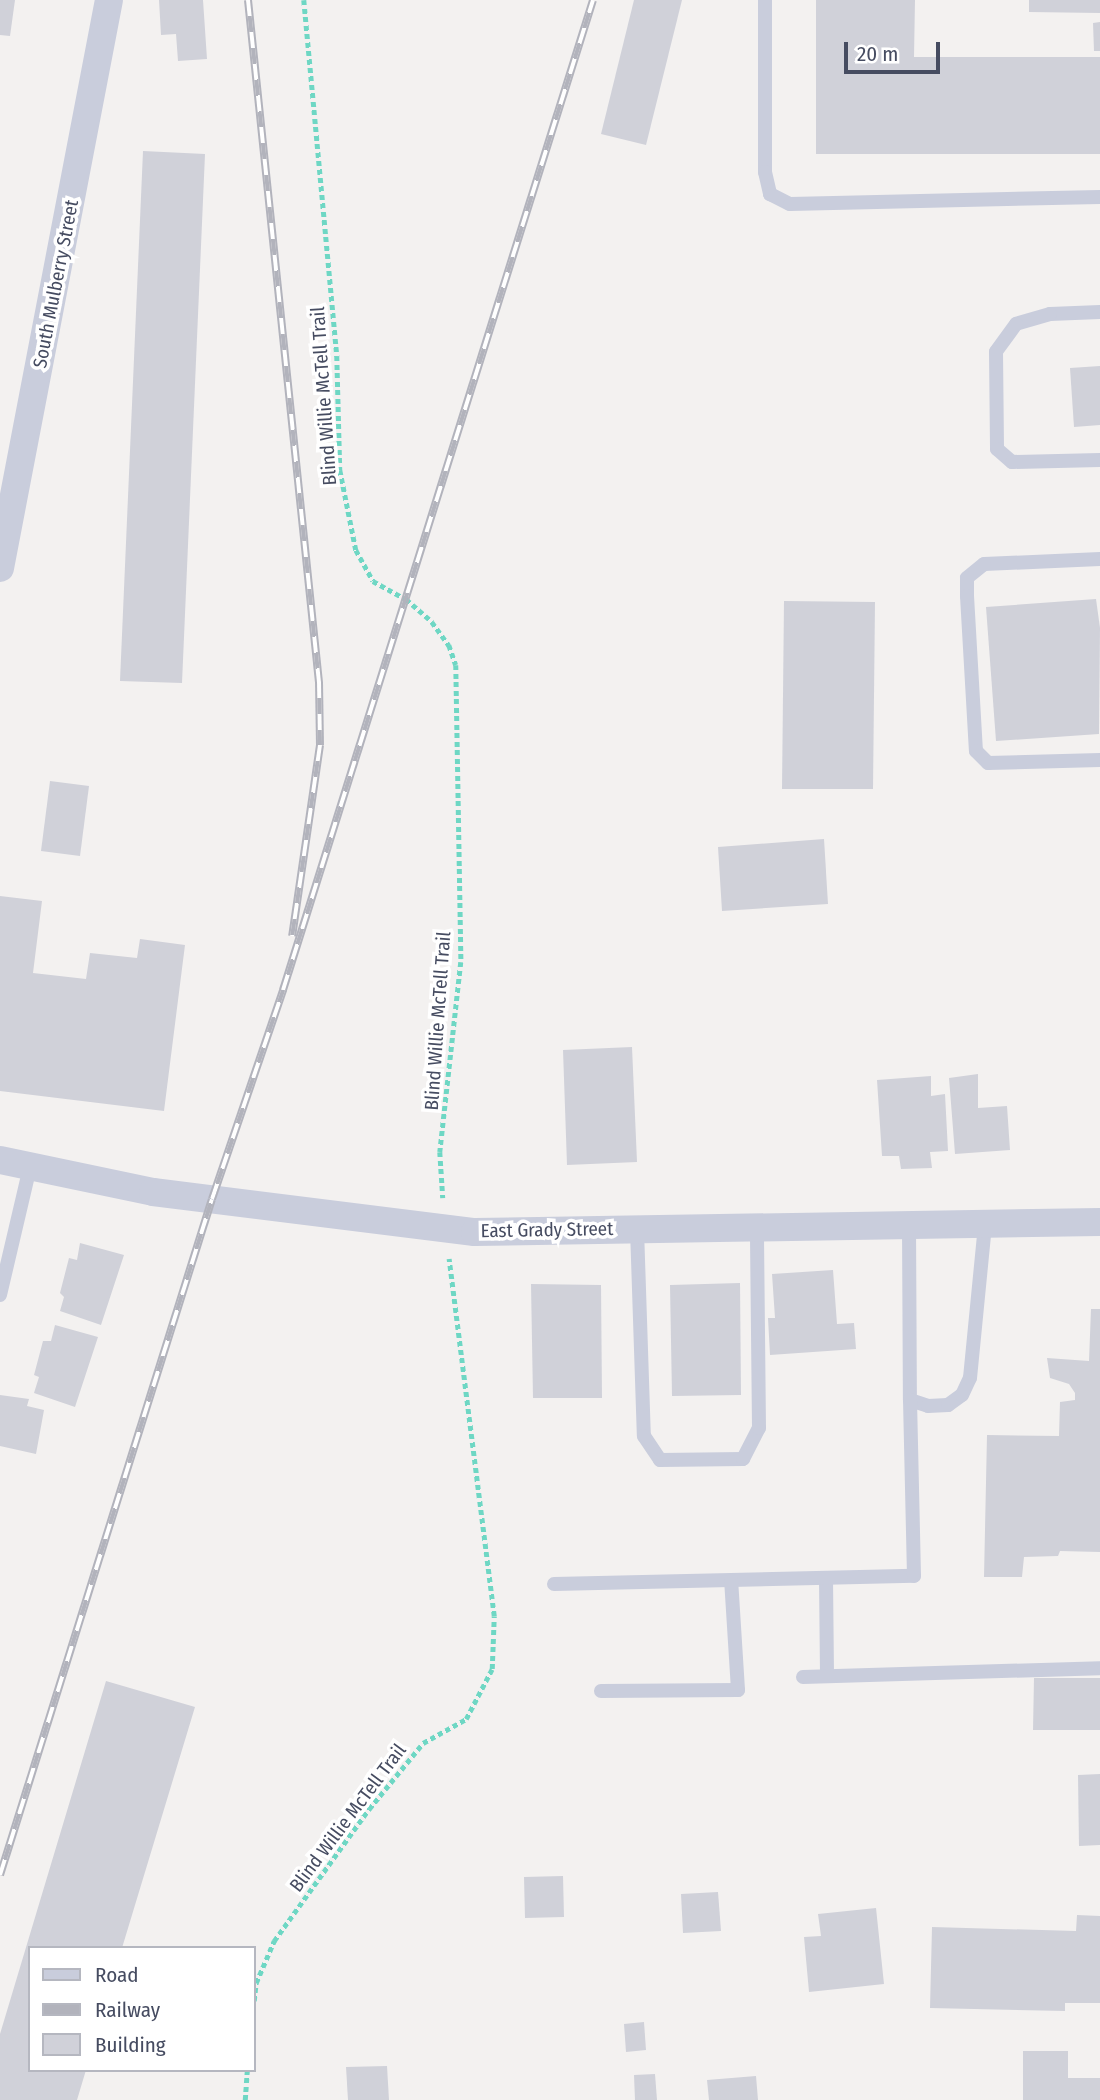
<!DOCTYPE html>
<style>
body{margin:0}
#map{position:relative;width:1100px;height:2100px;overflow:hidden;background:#f3f1f0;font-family:"Fira Sans Condensed",sans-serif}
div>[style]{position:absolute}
.building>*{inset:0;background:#d0d1d9}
.path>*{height:4.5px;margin-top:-2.25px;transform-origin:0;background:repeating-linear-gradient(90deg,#6ed7c4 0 5px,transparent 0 8.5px)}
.service>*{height:14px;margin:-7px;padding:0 7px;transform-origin:7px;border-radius:7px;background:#c9cddc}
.minor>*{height:28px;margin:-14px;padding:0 14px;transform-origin:14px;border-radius:14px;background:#c9cddc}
.rail>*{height:8px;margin-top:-4px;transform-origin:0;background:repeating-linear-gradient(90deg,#fff 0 16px,#b2b3bc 0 32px);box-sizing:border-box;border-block:2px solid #b2b3bc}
span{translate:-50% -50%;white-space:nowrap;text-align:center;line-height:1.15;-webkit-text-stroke:7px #fff;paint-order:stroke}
.street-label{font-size:19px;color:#464c61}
.legend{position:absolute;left:28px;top:1946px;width:228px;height:126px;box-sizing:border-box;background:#fff;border:2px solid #b5b7c0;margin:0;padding:9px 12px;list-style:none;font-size:21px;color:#464c61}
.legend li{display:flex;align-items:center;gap:14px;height:35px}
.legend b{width:35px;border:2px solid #b5b7c0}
.scale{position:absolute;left:844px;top:42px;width:96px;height:32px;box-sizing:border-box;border:4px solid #464c61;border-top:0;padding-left:9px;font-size:21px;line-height:24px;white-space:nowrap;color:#464c61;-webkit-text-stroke:5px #fff;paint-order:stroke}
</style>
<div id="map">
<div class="building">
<i style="clip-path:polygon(0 0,15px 0,10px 36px,0 35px)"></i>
<i style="clip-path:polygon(159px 0,203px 0,207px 59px,178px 61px,176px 34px,161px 35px)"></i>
<i style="clip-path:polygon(634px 0,682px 0,646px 145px,601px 134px)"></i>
<i style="clip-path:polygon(816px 0,915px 0,914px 57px,1100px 57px,1100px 154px,816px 154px)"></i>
<i style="clip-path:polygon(1029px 0,1100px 0,1100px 13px,1029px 12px)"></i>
<i style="clip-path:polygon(1100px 22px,1100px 51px,1094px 51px,1093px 23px)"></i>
<i style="clip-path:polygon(143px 151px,205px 154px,182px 683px,120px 681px)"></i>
<i style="clip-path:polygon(1100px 366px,1100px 425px,1074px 427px,1070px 368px)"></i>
<i style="clip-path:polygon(1096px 599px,1100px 628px,1099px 734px,996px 741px,986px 607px)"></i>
<i style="clip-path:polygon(784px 601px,875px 602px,873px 789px,782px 789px)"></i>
<i style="clip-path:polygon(50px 781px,89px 786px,80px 856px,41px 851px)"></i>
<i style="clip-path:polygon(824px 839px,828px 904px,722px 911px,718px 847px)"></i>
<i style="clip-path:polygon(0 896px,42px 901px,33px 973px,86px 979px,90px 953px,137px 958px,140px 939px,185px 945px,164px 1111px,0 1091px)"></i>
<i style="clip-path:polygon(632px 1047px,637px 1162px,567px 1165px,563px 1050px)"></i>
<i style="clip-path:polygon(978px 1074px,978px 1108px,1007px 1106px,1010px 1150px,955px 1154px,949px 1078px)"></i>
<i style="clip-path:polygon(931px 1076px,931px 1096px,945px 1094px,948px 1151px,930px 1152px,932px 1168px,901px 1169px,899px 1156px,882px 1156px,877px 1080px)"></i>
<i style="clip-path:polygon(80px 1243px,124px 1255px,101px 1325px,60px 1311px,64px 1297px,60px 1293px,69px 1258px,77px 1260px)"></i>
<i style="clip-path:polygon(833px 1270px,837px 1324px,854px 1323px,856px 1349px,770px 1355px,768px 1318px,775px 1318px,772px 1274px)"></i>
<i style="clip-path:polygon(740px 1283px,741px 1395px,672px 1396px,670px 1285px)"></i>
<i style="clip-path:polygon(531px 1284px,601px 1285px,602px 1398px,533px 1398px)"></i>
<i style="clip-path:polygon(1091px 1309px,1100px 1309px,1100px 1552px,1060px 1551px,1058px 1556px,1024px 1557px,1022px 1577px,984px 1577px,987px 1435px,1059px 1436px,1060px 1402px,1075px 1400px,1075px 1393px,1069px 1384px,1050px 1378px,1047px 1358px,1089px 1361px)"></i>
<i style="clip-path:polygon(55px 1325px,98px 1337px,75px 1407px,34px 1393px,39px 1377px,34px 1375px,43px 1341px,51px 1341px)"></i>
<i style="clip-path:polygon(0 1395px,29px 1399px,27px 1406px,44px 1410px,36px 1454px,0 1446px)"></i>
<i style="clip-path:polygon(1034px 1678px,1100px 1678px,1100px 1730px,1033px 1730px)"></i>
<i style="clip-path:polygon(106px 1681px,195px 1707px,122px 1948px,30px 1948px,30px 2070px,86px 2070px,77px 2100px,0 2100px,0 2034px)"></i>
<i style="clip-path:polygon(1100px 1774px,1100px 1845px,1079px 1846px,1078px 1775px)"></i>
<i style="clip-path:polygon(563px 1876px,564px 1917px,525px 1918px,524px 1877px)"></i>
<i style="clip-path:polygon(718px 1892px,721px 1931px,683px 1933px,681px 1894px)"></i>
<i style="clip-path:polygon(876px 1908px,884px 1984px,809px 1992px,804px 1937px,821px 1936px,818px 1914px)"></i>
<i style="clip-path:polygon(1077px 1915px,1100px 1916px,1100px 2003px,1065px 2003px,1065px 2011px,930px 2008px,932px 1927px,1076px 1931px)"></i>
<i style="clip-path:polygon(644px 2022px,646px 2050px,626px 2052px,624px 2024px)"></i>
<i style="clip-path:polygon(1023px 2051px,1068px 2051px,1068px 2078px,1100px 2078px,1100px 2100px,1023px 2100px)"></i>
<i style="clip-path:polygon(387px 2066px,389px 2100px,348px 2100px,346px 2067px)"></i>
<i style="clip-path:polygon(655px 2074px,657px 2100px,635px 2100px,634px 2075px)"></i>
<i style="clip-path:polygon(756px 2076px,758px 2100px,709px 2100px,707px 2080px)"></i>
</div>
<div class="path">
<i style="left:304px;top:0;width:358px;rotate:84.7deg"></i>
<i style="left:337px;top:356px;width:114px;rotate:88.5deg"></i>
<i style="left:340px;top:470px;width:82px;rotate:78.7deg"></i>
<i style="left:356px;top:550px;width:35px;rotate:61deg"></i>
<i style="left:373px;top:581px;width:38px;rotate:29deg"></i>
<i style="left:406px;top:599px;width:35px;rotate:41deg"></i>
<i style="left:432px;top:622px;width:29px;rotate:54deg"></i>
<i style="left:449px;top:645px;width:21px;rotate:71deg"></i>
<i style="left:456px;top:665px;width:297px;rotate:89deg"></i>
<i style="left:461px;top:962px;width:191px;rotate:96.3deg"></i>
<i style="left:440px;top:1152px;width:46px;rotate:86.3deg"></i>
<i style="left:254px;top:2001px;width:18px;rotate:-84deg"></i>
<i style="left:256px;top:1983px;width:46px;rotate:-66.8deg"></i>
<i style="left:274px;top:1941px;width:163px;rotate:-54.3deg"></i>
<i style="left:369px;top:1809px;width:85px;rotate:-50.7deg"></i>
<i style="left:423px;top:1743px;width:49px;rotate:-29.2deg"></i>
<i style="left:466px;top:1719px;width:56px;rotate:-62.5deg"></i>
<i style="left:492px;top:1669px;width:53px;rotate:-87.8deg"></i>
<i style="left:494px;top:1616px;width:360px;rotate:-97.2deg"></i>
<i style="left:245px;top:2100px;width:30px;rotate:-86deg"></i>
</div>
<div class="service">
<i style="left:765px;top:0;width:172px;rotate:90deg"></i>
<i style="left:765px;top:172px;width:23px;rotate:77deg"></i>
<i style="left:770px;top:194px;width:22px;rotate:27deg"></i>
<i style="left:790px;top:204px;width:310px;rotate:-1.3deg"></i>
<i style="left:1100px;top:312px;width:50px;rotate:177.7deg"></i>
<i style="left:1050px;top:314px;width:35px;rotate:164deg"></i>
<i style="left:1016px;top:324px;width:34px;rotate:126deg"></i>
<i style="left:996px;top:352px;width:97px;rotate:89.4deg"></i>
<i style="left:997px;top:449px;width:20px;rotate:41deg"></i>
<i style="left:1012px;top:462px;width:88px;rotate:-1.3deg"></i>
<i style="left:1100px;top:559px;width:116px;rotate:177.5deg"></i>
<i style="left:984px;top:564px;width:22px;rotate:141deg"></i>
<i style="left:967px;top:578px;width:18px;rotate:90deg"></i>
<i style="left:967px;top:596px;width:155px;rotate:86.7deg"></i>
<i style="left:976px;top:751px;width:17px;rotate:45deg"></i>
<i style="left:988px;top:763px;width:112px;rotate:-1.5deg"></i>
<i style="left:909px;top:1225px;width:175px;rotate:89.7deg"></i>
<i style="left:910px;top:1400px;width:19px;rotate:18deg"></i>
<i style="left:928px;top:1406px;width:20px;rotate:-3deg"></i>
<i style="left:948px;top:1405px;width:17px;rotate:-36deg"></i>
<i style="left:962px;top:1395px;width:19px;rotate:-65deg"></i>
<i style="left:970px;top:1378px;width:155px;rotate:-84.4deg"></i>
<i style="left:637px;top:1229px;width:207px;rotate:88.1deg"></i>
<i style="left:644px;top:1436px;width:29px;rotate:56deg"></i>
<i style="left:660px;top:1460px;width:83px;rotate:-0.7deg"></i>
<i style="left:743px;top:1459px;width:35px;rotate:-63deg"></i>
<i style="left:759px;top:1428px;width:201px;rotate:-90.6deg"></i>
<i style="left:0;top:1295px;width:131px;rotate:-76.8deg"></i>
<i style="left:826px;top:1578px;width:98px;rotate:89.4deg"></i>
<i style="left:554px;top:1584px;width:360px;rotate:-1.3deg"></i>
<i style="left:914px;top:1576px;width:176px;rotate:-91.3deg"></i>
<i style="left:803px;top:1677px;width:297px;rotate:-1.7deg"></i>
<i style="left:601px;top:1691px;width:137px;rotate:-0.4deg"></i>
<i style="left:738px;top:1690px;width:110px;rotate:-93.6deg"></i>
</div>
<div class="minor">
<i style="left:0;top:568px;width:578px;rotate:-79.14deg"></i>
<i style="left:0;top:1160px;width:156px;rotate:11.8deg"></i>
<i style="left:153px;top:1192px;width:324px;rotate:7.1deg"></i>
<i style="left:475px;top:1232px;width:625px;rotate:-0.92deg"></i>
</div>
<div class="rail">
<i style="left:248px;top:0;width:686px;rotate:84.06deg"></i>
<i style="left:319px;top:682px;width:63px;rotate:89.1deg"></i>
<i style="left:320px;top:745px;width:193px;rotate:98.3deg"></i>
<i style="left:0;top:1875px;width:708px;rotate:-72.59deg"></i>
<i style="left:212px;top:1199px;width:221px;rotate:-71.2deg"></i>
<i style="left:283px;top:990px;width:1037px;rotate:-72.61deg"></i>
</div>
<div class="street-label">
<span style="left:56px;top:284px;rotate:-79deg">South Mulberry Street</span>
<span style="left:324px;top:396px;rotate:-94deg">Blind Willie McTell Trail</span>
<span style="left:438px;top:1021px;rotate:-86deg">Blind Willie McTell Trail</span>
<span style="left:547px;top:1230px;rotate:-1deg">East Grady Street</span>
<span style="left:348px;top:1818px;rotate:-53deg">Blind Willie McTell Trail</span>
</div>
<ul class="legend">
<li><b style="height:9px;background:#c9cddc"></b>Road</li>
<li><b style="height:9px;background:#b2b3bc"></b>Railway</li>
<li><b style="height:19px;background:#d0d1d9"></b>Building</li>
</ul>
<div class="scale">20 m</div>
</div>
